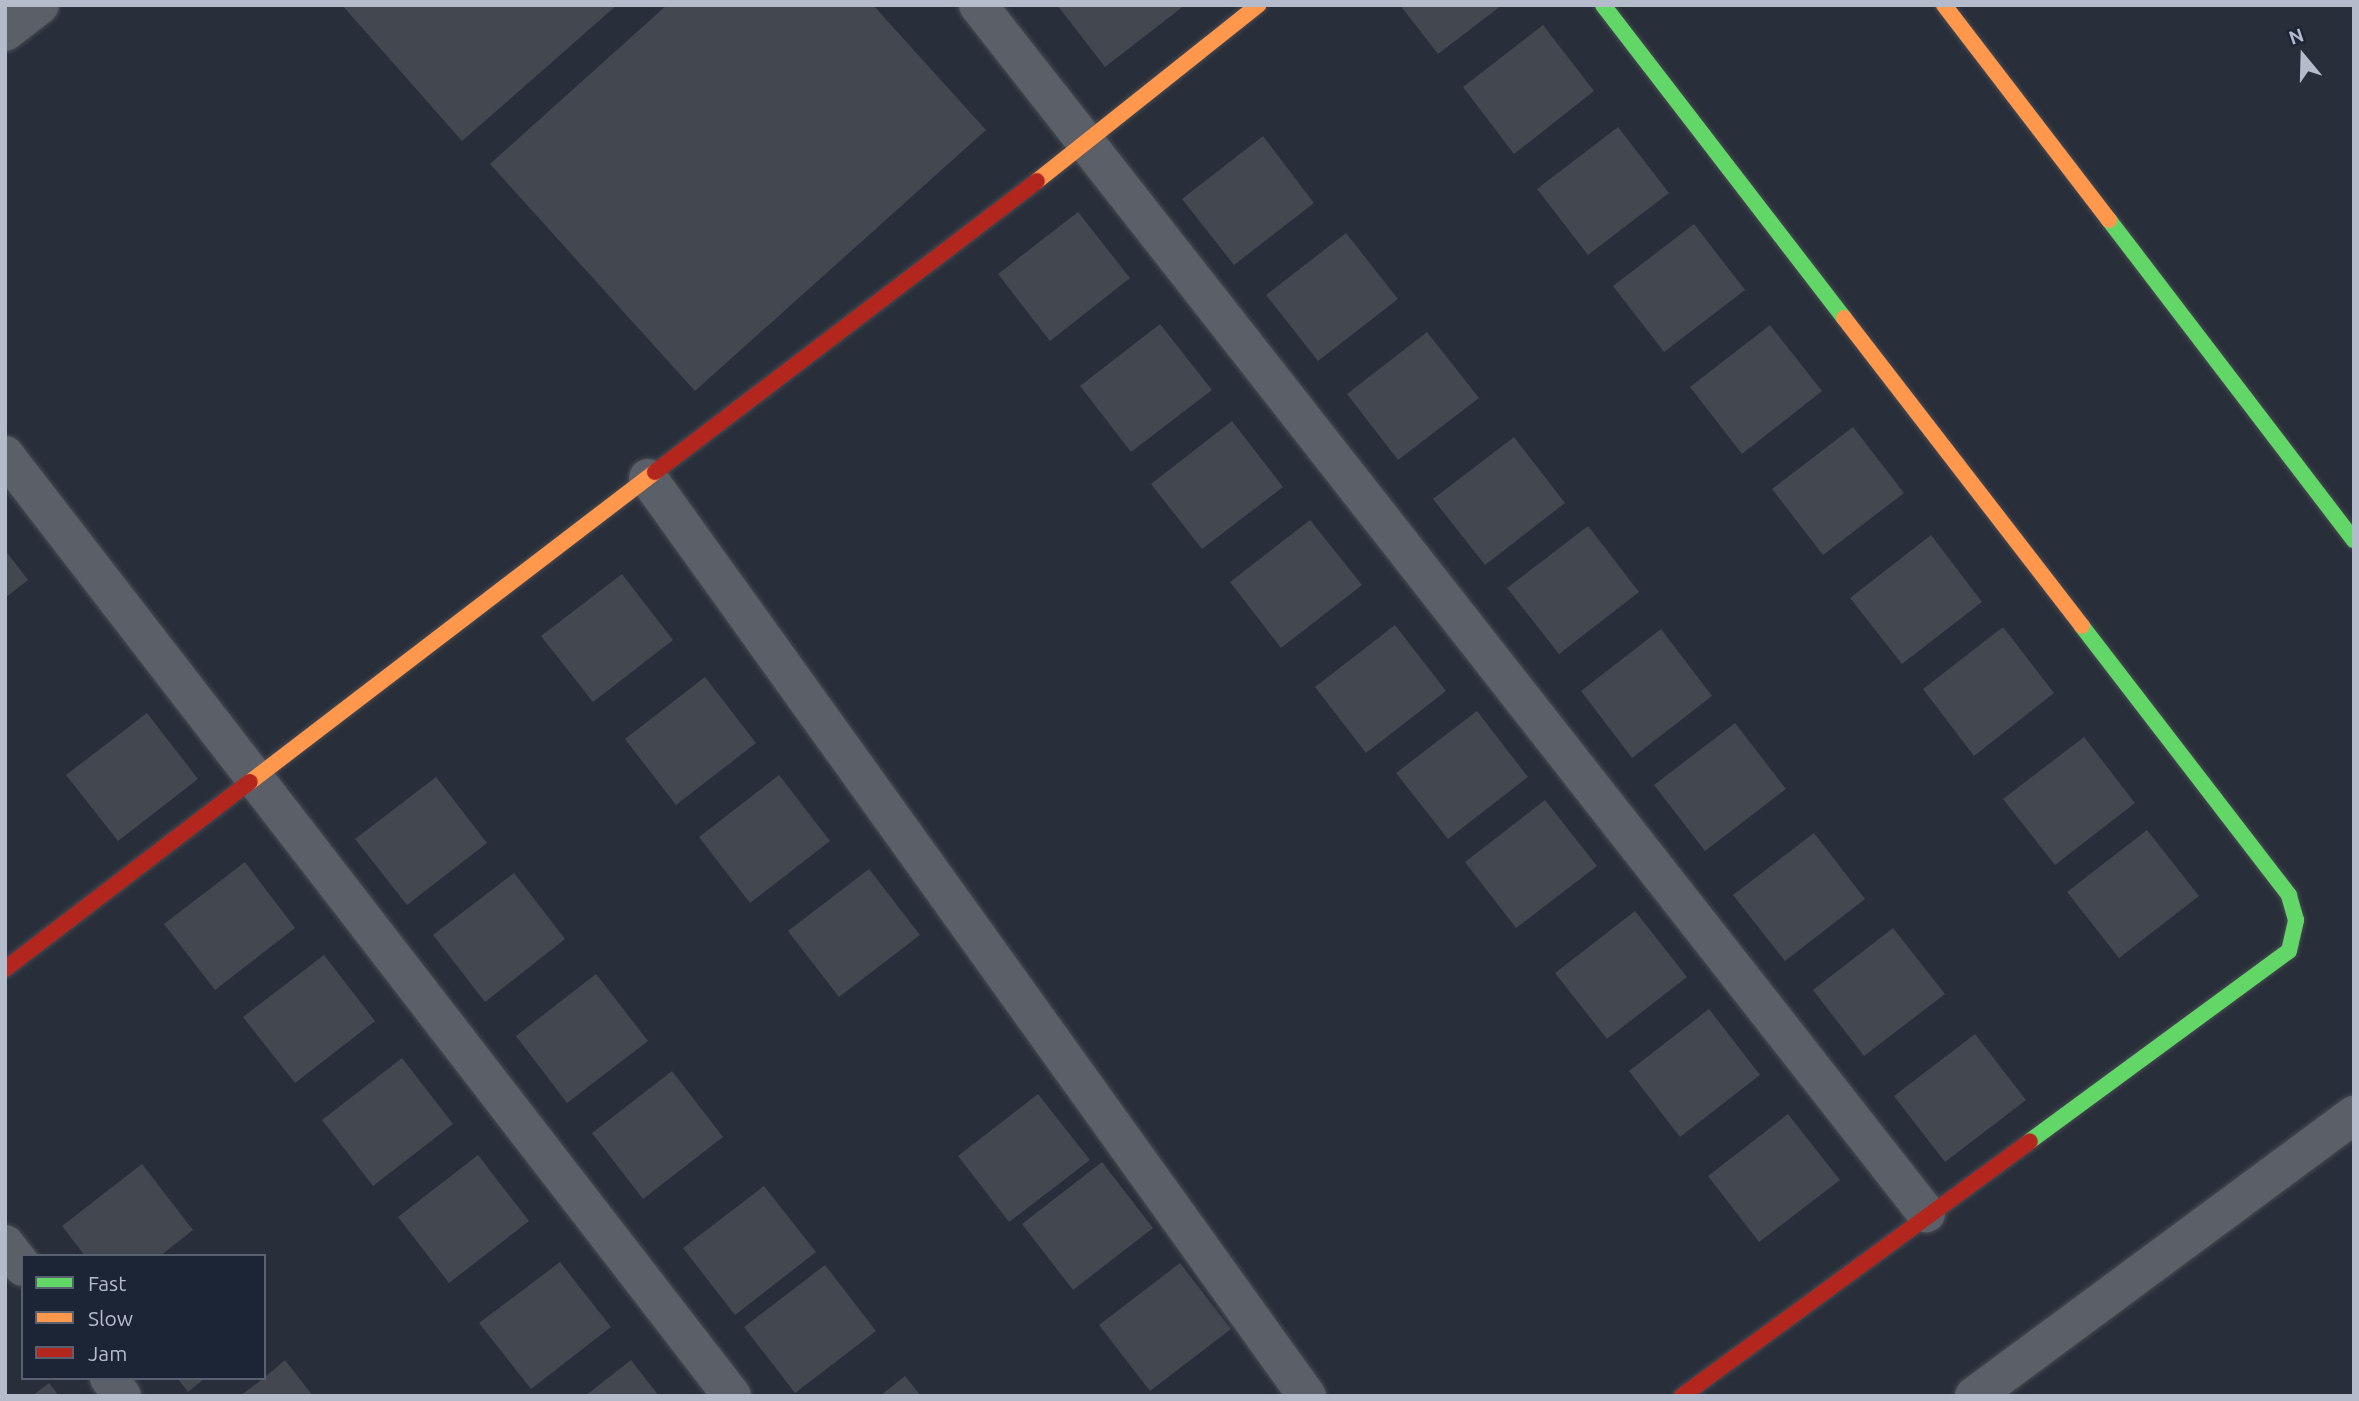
<!DOCTYPE html>
<style>
body{margin:0}
#map{position:relative;width:2359px;height:1401px;overflow:hidden;background:#292f3a;font-family:Ubuntu,sans-serif}
div>[style]{position:absolute}
.building>*{inset:0;background:#424750}
.roads{filter:drop-shadow(0 0 2px #464a52) drop-shadow(0 0 2px #464a52)}
.street>*{height:38px;margin:-19px;padding:0 19px;transform-origin:19px;border-radius:19px;background:#5b5f67}
.fast>*{height:16px;margin:-8px;padding:0 8px;transform-origin:8px;border-radius:8px;background:#63d668}
.slow>*{height:16px;margin:-8px;padding:0 8px;transform-origin:8px;border-radius:8px;background:#ff974d}
.jam>*{height:16px;margin:-8px;padding:0 8px;transform-origin:8px;border-radius:8px;background:#b3261e}
span{translate:-50% -50%;white-space:nowrap;text-align:center;line-height:1.15;-webkit-text-stroke:6px #1c2535;paint-order:stroke}
.frame{position:absolute;inset:0;border:7px solid #b4bbcb;pointer-events:none}
.legend{position:absolute;left:21px;top:1254px;width:245px;height:126px;box-sizing:border-box;background:#1c2535;border:2px solid #596171;margin:0;padding:9px 12px;list-style:none;font-size:21px;color:#b4bbcb}
.legend li{display:flex;align-items:center;gap:14px;height:35px}
.legend b{width:35px;border:2px solid #596171}
.north{position:absolute;left:2268px;top:21px;width:70px;height:70px;-webkit-text-stroke:5px #1c2535;paint-order:stroke;rotate:341deg;font-size:19px;font-weight:700;line-height:28px;text-align:center;color:#b4bbcb}
.north::after{content:'';display:block;margin:auto;width:24px;height:32px;background:#b4bbcb;clip-path:polygon(50% 0,100% 100%,50% 72%,0 100%)}
</style>
<div id="map">
<div class="building">
<i style="clip-path:polygon(342px 5px,617px 5px,462px 141px)"></i>
<i style="clip-path:polygon(667px 5px,873px 5px,986px 130px,695px 391px,490px 164px)"></i>
<i style="clip-path:polygon(1057px 5px,1185px 5px,1105px 67px)"></i>
<i style="clip-path:polygon(1400px 5px,1502px 5px,1438px 54px)"></i>
<i style="clip-path:polygon(1543px 25px,1594px 91px,1514px 154px,1463px 87px)"></i>
<i style="clip-path:polygon(1618px 127px,1669px 193px,1588px 255px,1537px 189px)"></i>
<i style="clip-path:polygon(1263px 136px,1314px 203px,1234px 265px,1182px 199px)"></i>
<i style="clip-path:polygon(1078px 212px,1130px 278px,1050px 341px,998px 274px)"></i>
<i style="clip-path:polygon(1694px 224px,1745px 290px,1664px 352px,1613px 286px)"></i>
<i style="clip-path:polygon(1346px 233px,1398px 299px,1318px 361px,1266px 295px)"></i>
<i style="clip-path:polygon(1160px 324px,1212px 390px,1131px 452px,1080px 386px)"></i>
<i style="clip-path:polygon(1770px 325px,1822px 391px,1742px 454px,1690px 387px)"></i>
<i style="clip-path:polygon(1427px 332px,1479px 398px,1398px 460px,1347px 394px)"></i>
<i style="clip-path:polygon(1232px 421px,1283px 487px,1202px 549px,1151px 484px)"></i>
<i style="clip-path:polygon(1853px 427px,1904px 493px,1823px 555px,1772px 489px)"></i>
<i style="clip-path:polygon(1514px 437px,1565px 503px,1485px 565px,1433px 499px)"></i>
<i style="clip-path:polygon(1310px 520px,1362px 585px,1281px 648px,1230px 582px)"></i>
<i style="clip-path:polygon(1588px 526px,1639px 592px,1559px 654px,1507px 588px)"></i>
<i style="clip-path:polygon(1931px 535px,1982px 602px,1902px 664px,1850px 598px)"></i>
<i style="clip-path:polygon(5px 550px,28px 580px,5px 598px)"></i>
<i style="clip-path:polygon(622px 574px,673px 640px,593px 702px,541px 636px)"></i>
<i style="clip-path:polygon(1395px 625px,1446px 691px,1366px 753px,1315px 687px)"></i>
<i style="clip-path:polygon(2003px 627px,2054px 693px,1974px 756px,1923px 689px)"></i>
<i style="clip-path:polygon(1661px 629px,1712px 696px,1632px 758px,1581px 691px)"></i>
<i style="clip-path:polygon(705px 677px,756px 743px,676px 805px,625px 739px)"></i>
<i style="clip-path:polygon(1477px 711px,1528px 777px,1448px 839px,1396px 773px)"></i>
<i style="clip-path:polygon(147px 713px,198px 779px,118px 841px,66px 775px)"></i>
<i style="clip-path:polygon(1735px 723px,1786px 789px,1705px 851px,1654px 785px)"></i>
<i style="clip-path:polygon(2084px 737px,2135px 803px,2055px 865px,2003px 799px)"></i>
<i style="clip-path:polygon(779px 775px,830px 841px,750px 903px,699px 837px)"></i>
<i style="clip-path:polygon(436px 777px,487px 843px,407px 905px,355px 839px)"></i>
<i style="clip-path:polygon(1545px 800px,1597px 866px,1516px 928px,1465px 862px)"></i>
<i style="clip-path:polygon(2147px 830px,2199px 896px,2119px 958px,2067px 892px)"></i>
<i style="clip-path:polygon(1814px 833px,1865px 899px,1785px 961px,1733px 895px)"></i>
<i style="clip-path:polygon(245px 862px,295px 928px,215px 990px,164px 924px)"></i>
<i style="clip-path:polygon(869px 869px,920px 935px,839px 997px,788px 931px)"></i>
<i style="clip-path:polygon(514px 873px,565px 939px,485px 1002px,433px 935px)"></i>
<i style="clip-path:polygon(1635px 911px,1687px 977px,1607px 1039px,1555px 973px)"></i>
<i style="clip-path:polygon(1893px 928px,1945px 994px,1864px 1056px,1813px 990px)"></i>
<i style="clip-path:polygon(324px 955px,375px 1021px,295px 1083px,243px 1017px)"></i>
<i style="clip-path:polygon(596px 974px,648px 1041px,567px 1103px,516px 1036px)"></i>
<i style="clip-path:polygon(1709px 1009px,1760px 1075px,1680px 1137px,1629px 1071px)"></i>
<i style="clip-path:polygon(1975px 1034px,2026px 1100px,1945px 1162px,1894px 1096px)"></i>
<i style="clip-path:polygon(402px 1058px,453px 1124px,373px 1186px,322px 1120px)"></i>
<i style="clip-path:polygon(672px 1071px,723px 1137px,643px 1199px,592px 1133px)"></i>
<i style="clip-path:polygon(1038px 1094px,1090px 1160px,1009px 1222px,958px 1156px)"></i>
<i style="clip-path:polygon(1788px 1114px,1840px 1180px,1759px 1242px,1708px 1176px)"></i>
<i style="clip-path:polygon(478px 1155px,529px 1221px,449px 1283px,398px 1217px)"></i>
<i style="clip-path:polygon(1102px 1162px,1153px 1228px,1073px 1290px,1022px 1224px)"></i>
<i style="clip-path:polygon(142px 1164px,193px 1230px,160px 1256px,85px 1256px,62px 1226px)"></i>
<i style="clip-path:polygon(764px 1186px,816px 1252px,735px 1315px,683px 1248px)"></i>
<i style="clip-path:polygon(560px 1262px,611px 1327px,531px 1389px,479px 1323px)"></i>
<i style="clip-path:polygon(1180px 1263px,1231px 1329px,1150px 1391px,1099px 1325px)"></i>
<i style="clip-path:polygon(825px 1265px,876px 1331px,795px 1393px,744px 1327px)"></i>
<i style="clip-path:polygon(285px 1360px,313px 1396px,240px 1396px,264px 1378px)"></i>
<i style="clip-path:polygon(631px 1360px,659px 1396px,585px 1396px)"></i>
<i style="clip-path:polygon(905px 1376px,921px 1396px,880px 1396px)"></i>
<i style="clip-path:polygon(177px 1378px,205px 1378px,188px 1392px)"></i>
<i style="clip-path:polygon(49px 1383px,59px 1396px,32px 1396px)"></i>
</div>
<div class="roads">
<div class="street">
<i style="left:978px;top:5px;width:1536px;rotate:51.88deg"></i>
<i style="left:5px;top:32px;width:44px;rotate:-37.6deg"></i>
<i style="left:5px;top:455px;width:1189px;rotate:52.31deg"></i>
<i style="left:648px;top:478px;width:1130px;rotate:54.33deg"></i>
<i style="left:5px;top:1244px;width:29px;rotate:52deg"></i>
<i style="left:109px;top:1378px;width:22px;rotate:54deg"></i>
<i style="left:1974px;top:1396px;width:473px;rotate:-36.5deg"></i>
</div>
<div class="fast">
<i style="left:1603px;top:5px;width:395px;rotate:52.4deg"></i>
<i style="left:2109px;top:220px;width:403px;rotate:52.6deg"></i>
<i style="left:2030px;top:1141px;width:321px;rotate:-36.3deg"></i>
<i style="left:2289px;top:951px;width:32px;rotate:-77deg"></i>
<i style="left:2296px;top:920px;width:26px;rotate:-106deg"></i>
<i style="left:2289px;top:895px;width:339px;rotate:-127.6deg"></i>
</div>
<div class="slow">
<i style="left:1944px;top:5px;width:271px;rotate:52.5deg"></i>
<i style="left:1037px;top:181px;width:283px;rotate:-38.5deg"></i>
<i style="left:1844px;top:318px;width:389px;rotate:52.3deg"></i>
<i style="left:250px;top:782px;width:510px;rotate:-37.43deg"></i>
</div>
<div class="jam">
<i style="left:655px;top:472px;width:480px;rotate:-37.3deg"></i>
<i style="left:5px;top:969px;width:308px;rotate:-37.4deg"></i>
<i style="left:1682px;top:1396px;width:431px;rotate:-36.2deg"></i>
</div>
</div>
<div class="frame"></div>
<ul class="legend">
<li><b style="height:9px;background:#63d668"></b>Fast</li>
<li><b style="height:9px;background:#ff974d"></b>Slow</li>
<li><b style="height:9px;background:#b3261e"></b>Jam</li>
</ul>
<div class="north">N</div>
</div>
